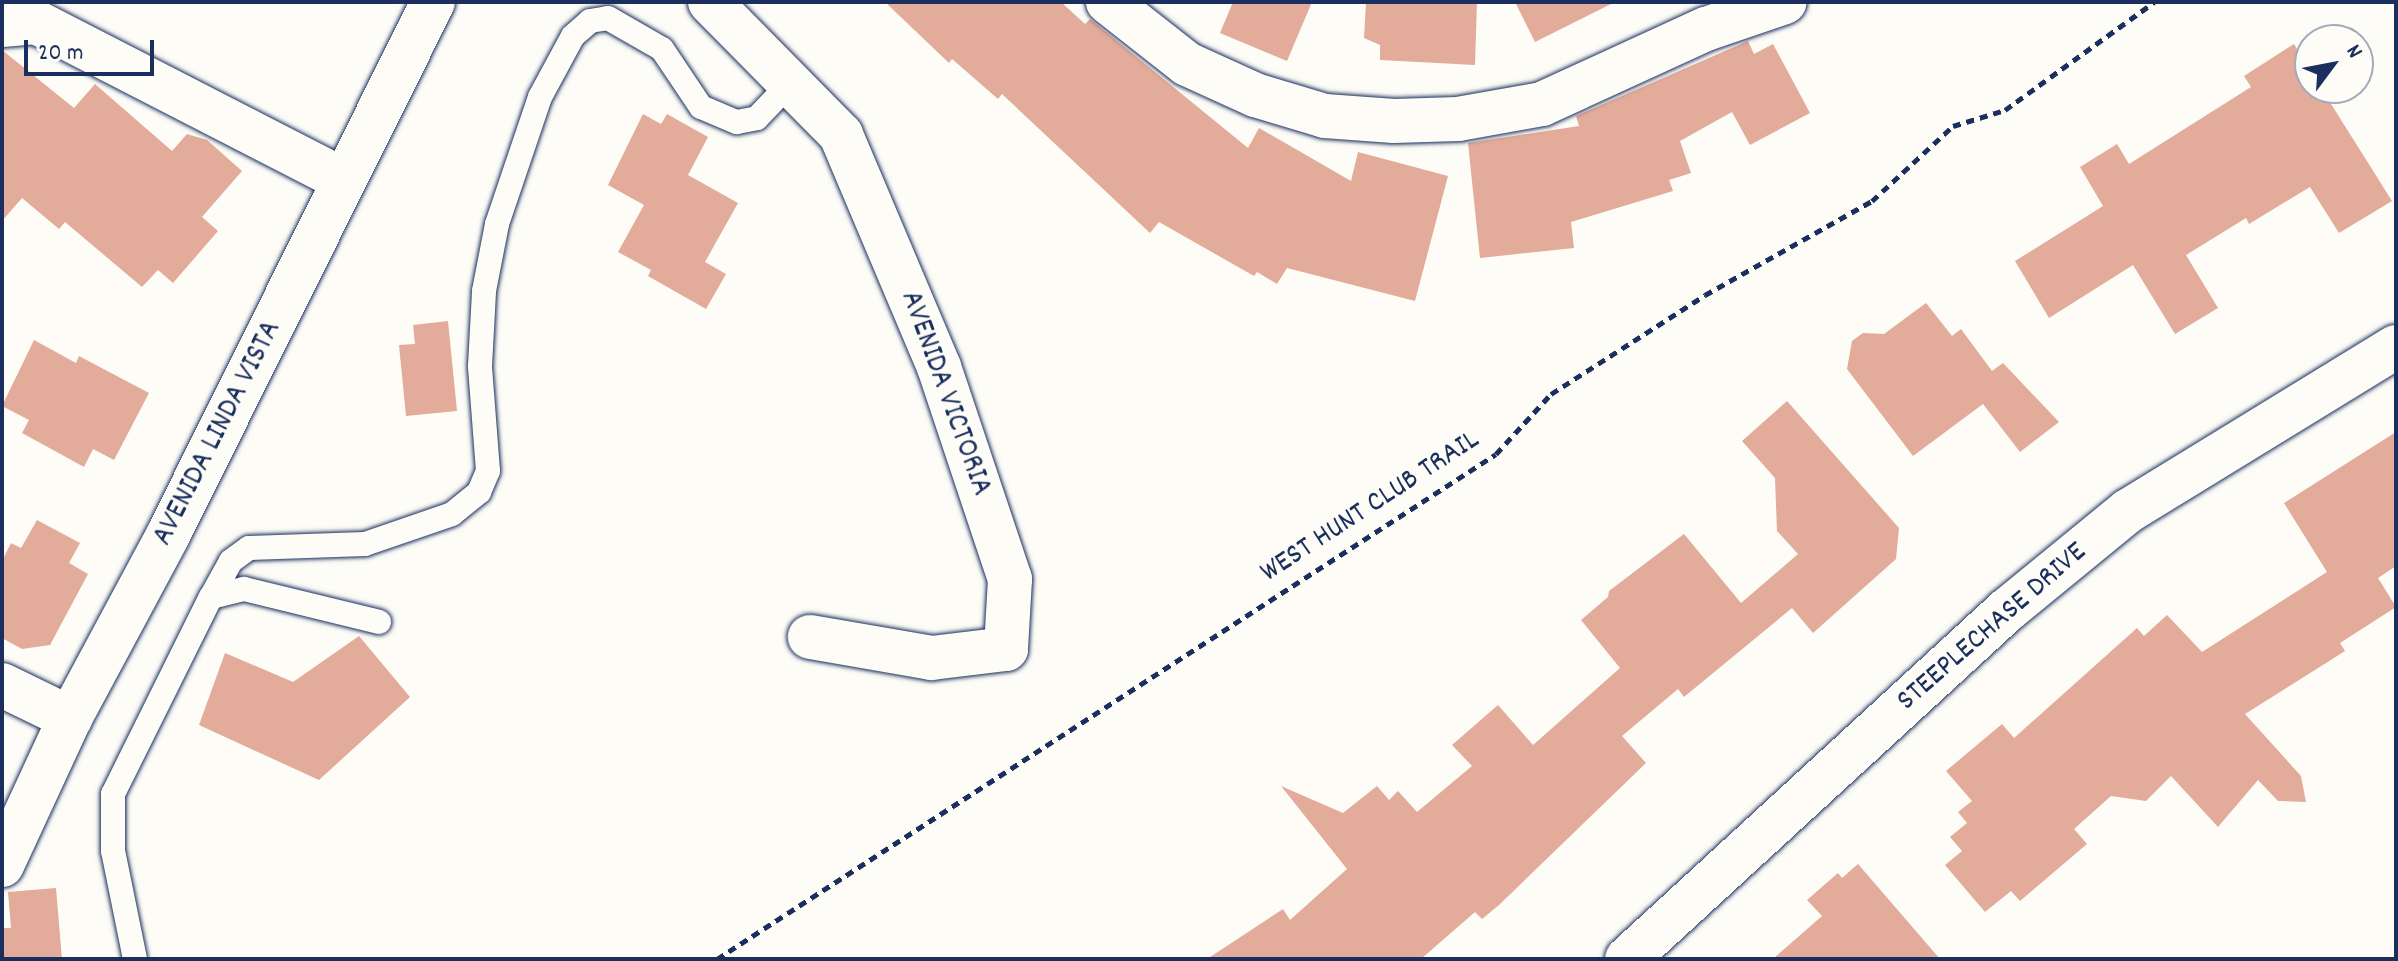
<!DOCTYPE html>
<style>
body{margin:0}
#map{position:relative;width:2398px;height:961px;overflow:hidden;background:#fdfcf7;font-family:Dekko,sans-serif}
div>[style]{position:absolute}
.building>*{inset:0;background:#e2ab9a}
.path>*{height:5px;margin-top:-2.5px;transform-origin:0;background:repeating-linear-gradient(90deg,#1b2f5e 0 8px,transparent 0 14px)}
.roads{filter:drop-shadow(0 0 2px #1b2f5e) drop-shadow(0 0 2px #1b2f5e)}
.lane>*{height:24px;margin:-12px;padding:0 12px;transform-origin:12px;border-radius:12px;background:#fdfcf7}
.street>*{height:44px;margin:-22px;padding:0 22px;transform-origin:22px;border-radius:22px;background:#fdfcf7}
span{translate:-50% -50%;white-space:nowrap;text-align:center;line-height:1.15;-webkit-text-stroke:6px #fdfcf7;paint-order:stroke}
.street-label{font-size:30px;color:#1b2f5e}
.frame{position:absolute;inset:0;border:4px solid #1b2f5e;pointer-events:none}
.north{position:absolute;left:2294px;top:24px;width:80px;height:80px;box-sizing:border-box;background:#fdfcf7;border:2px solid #a3aaba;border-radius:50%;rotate:58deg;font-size:22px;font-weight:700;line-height:32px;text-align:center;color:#1b2f5e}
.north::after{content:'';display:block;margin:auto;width:28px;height:36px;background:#1b2f5e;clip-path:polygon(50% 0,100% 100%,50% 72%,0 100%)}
.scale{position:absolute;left:24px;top:40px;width:130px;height:36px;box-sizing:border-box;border:4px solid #1b2f5e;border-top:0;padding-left:10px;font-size:24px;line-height:28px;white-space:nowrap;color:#1b2f5e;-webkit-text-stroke:6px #fdfcf7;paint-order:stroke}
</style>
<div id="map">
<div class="building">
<i style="clip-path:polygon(885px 2px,1061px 2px,1085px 24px,1090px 19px,1248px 148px,1259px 128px,1351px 181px,1358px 152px,1448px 176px,1415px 301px,1287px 268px,1277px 284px,1257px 272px,1254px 276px,1159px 222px,1150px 233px,1002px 94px,998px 99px,952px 59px,949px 63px)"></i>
<i style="clip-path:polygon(1233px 2px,1312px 2px,1287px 61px,1220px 33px)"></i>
<i style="clip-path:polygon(1366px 2px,1477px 2px,1475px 65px,1380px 60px,1380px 45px,1364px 38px)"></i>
<i style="clip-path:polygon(1515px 2px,1615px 2px,1535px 42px)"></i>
<i style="clip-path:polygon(1748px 41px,1754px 54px,1773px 44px,1810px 113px,1750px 145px,1732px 112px,1680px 141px,1691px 173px,1669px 180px,1673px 191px,1571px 222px,1574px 248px,1480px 258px,1468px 143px,1579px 126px,1576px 116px)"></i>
<i style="clip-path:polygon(2294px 44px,2310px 70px,2310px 88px,2321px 88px,2392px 201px,2339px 233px,2310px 187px,2249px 224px,2246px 218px,2186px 255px,2218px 308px,2175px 334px,2133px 265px,2049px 318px,2015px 261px,2103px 206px,2080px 167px,2117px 144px,2129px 164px,2251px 87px,2244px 76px)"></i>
<i style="clip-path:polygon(2px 50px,74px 108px,95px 84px,172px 151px,187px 134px,207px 140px,242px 171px,202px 217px,218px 231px,173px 283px,158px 270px,142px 287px,65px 222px,59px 229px,22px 198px,2px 221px)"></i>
<i style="clip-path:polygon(643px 114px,661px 124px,667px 114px,708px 137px,688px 175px,738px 203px,705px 262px,726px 274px,706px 309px,648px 276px,651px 270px,618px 252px,644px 205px,608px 185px)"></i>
<i style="clip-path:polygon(1926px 303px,1952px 336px,1961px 329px,1992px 371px,2003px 363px,2059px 422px,2020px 452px,1983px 404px,1913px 456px,1847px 369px,1852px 341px,1863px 333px,1884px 334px)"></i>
<i style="clip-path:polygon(448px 321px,457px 411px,406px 416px,399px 345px,415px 344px,413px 325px)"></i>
<i style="clip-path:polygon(34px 340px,76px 363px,79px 356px,149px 393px,114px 460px,93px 449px,84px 467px,22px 433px,29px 420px,2px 406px)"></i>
<i style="clip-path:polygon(1787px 401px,1899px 528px,1896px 559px,1813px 633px,1792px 608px,1684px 697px,1678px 689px,1622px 736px,1646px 763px,1499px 905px,1482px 919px,1475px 912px,1421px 959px,1207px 959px,1283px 909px,1290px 920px,1347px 869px,1281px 786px,1343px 813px,1377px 786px,1389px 800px,1398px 791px,1417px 812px,1472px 766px,1452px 745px,1498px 705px,1533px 745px,1620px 668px,1581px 620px,1608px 597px,1609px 591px,1684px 534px,1741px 603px,1798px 554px,1777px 531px,1775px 478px,1742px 441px)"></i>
<i style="clip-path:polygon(2396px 432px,2396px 566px,2378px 578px,2396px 607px,2340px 643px,2345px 651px,2245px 714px,2301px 776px,2306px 802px,2278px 801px,2258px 780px,2218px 827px,2171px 776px,2146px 801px,2111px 796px,2074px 829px,2087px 844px,2020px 901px,2011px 891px,1985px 912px,1945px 865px,1962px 851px,1950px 837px,1967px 823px,1958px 812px,1972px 801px,1946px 771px,2002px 724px,2014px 738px,2137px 628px,2144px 636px,2167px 615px,2202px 652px,2327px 572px,2284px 503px)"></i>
<i style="clip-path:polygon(37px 520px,80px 543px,69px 563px,88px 574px,50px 645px,22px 649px,2px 638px,2px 561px,11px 543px,21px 548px)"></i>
<i style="clip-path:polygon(359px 636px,410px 697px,319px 780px,199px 725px,225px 653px,293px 682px)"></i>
<i style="clip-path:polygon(1858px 864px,1940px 959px,1773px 959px,1822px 916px,1807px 900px,1838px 873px,1842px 878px)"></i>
<i style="clip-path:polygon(56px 888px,62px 959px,2px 959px,2px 928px,11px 928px,8px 892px)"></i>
</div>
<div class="path">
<i style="left:717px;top:959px;width:928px;rotate:-32.95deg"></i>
<i style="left:1496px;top:454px;width:81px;rotate:-47.5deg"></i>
<i style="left:1551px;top:394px;width:183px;rotate:-32.7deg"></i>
<i style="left:1705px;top:295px;width:192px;rotate:-29.4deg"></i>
<i style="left:1872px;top:201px;width:110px;rotate:-42.8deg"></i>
<i style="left:1953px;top:126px;width:54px;rotate:-17.1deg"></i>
<i style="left:2005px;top:110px;width:184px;rotate:-35.9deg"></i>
</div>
<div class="roads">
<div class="lane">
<i style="left:211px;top:597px;width:41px;rotate:-60.9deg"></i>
<i style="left:231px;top:561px;width:22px;rotate:-36deg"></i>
<i style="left:249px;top:548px;width:116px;rotate:-2deg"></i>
<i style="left:365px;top:544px;width:92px;rotate:-19deg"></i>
<i style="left:452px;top:514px;width:35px;rotate:-39deg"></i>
<i style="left:479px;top:492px;width:23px;rotate:-67deg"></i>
<i style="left:488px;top:471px;width:105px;rotate:-94.4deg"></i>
<i style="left:480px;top:366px;width:75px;rotate:-86.9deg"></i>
<i style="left:484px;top:291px;width:68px;rotate:-79deg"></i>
<i style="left:497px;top:224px;width:134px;rotate:-71.3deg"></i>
<i style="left:540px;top:97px;width:69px;rotate:-61.6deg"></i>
<i style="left:573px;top:36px;width:23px;rotate:-41deg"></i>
<i style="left:590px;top:21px;width:18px;rotate:-9deg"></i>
<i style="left:608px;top:18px;width:62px;rotate:29.9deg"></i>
<i style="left:662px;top:49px;width:70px;rotate:56.1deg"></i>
<i style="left:701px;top:107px;width:39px;rotate:23deg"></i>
<i style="left:737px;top:122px;width:20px;rotate:-11deg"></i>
<i style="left:757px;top:118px;width:51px;rotate:-46.6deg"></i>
<i style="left:135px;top:959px;width:110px;rotate:-101.5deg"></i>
<i style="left:113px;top:851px;width:57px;rotate:-90deg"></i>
<i style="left:113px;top:794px;width:220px;rotate:-63.6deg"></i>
<i style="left:211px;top:597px;width:34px;rotate:-14deg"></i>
<i style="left:244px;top:589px;width:139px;rotate:13.7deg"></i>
</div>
<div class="street">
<i style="left:710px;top:2px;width:187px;rotate:45.4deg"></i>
<i style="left:841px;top:135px;width:252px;rotate:67.1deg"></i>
<i style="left:939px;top:367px;width:224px;rotate:71.5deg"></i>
<i style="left:1010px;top:579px;width:70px;rotate:93.3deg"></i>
<i style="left:1006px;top:649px;width:75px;rotate:173.1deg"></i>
<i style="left:932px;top:658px;width:124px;rotate:-170.2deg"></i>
<i style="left:1108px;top:2px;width:100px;rotate:38.1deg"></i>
<i style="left:1187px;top:64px;width:75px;rotate:24.5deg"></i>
<i style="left:1255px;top:95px;width:73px;rotate:16.7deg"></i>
<i style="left:1325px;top:116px;width:69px;rotate:4.1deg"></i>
<i style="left:1394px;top:121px;width:64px;rotate:-1.8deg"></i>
<i style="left:1458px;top:119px;width:85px;rotate:-10.1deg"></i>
<i style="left:1542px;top:104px;width:180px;rotate:-24.6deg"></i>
<i style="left:1706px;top:29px;width:83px;rotate:-18.9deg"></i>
<i style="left:2px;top:25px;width:34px;rotate:-5deg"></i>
<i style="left:36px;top:22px;width:345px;rotate:27.2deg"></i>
<i style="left:2px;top:685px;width:76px;rotate:25.9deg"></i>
<i style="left:2px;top:865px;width:162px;rotate:-65.2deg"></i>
<i style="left:70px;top:718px;width:208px;rotate:-61.8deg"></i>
<i style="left:168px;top:535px;width:595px;rotate:-63.56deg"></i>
<i style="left:1627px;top:959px;width:516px;rotate:-42.57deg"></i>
<i style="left:2007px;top:610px;width:156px;rotate:-39.3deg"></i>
<i style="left:2128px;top:511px;width:314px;rotate:-31.5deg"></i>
</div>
</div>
<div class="street-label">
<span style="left:944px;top:394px;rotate:70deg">AVENIDA VICTORIA</span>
<span style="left:219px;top:434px;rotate:-63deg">AVENIDA LINDA VISTA</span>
<span style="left:1371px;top:508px;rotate:-33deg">WEST HUNT CLUB TRAIL</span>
<span style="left:1993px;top:628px;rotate:-41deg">STEEPLECHASE DRIVE</span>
</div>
<div class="frame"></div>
<div class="north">N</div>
<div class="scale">20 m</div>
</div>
